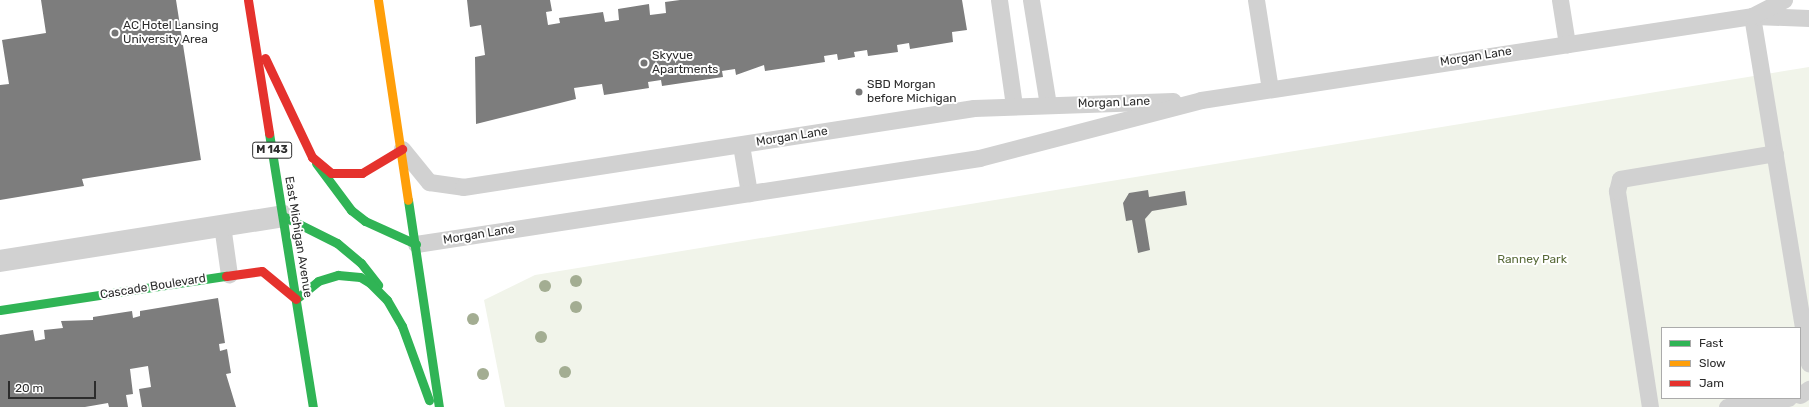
<!DOCTYPE html>
<style>
body{margin:0}
#map{position:relative;width:1809px;height:407px;overflow:hidden;background:#fff;font-family:Rubik,sans-serif}
div>[style]{position:absolute}
.green>*{inset:0;background:#f1f4ea}
.building>*{inset:0;background:#7d7d7d}
.lane>*{height:17px;margin:-8.5px;padding:0 8.5px;transform-origin:8.5px;border-radius:8.5px;background:#d1d1d1}
.street>*{height:22px;margin:-11px;padding:0 11px;transform-origin:11px;border-radius:11px;background:#d1d1d1}
.fast>*{height:9px;margin:-4.5px;padding:0 4.5px;transform-origin:4.5px;border-radius:4.5px;background:#30b455}
.slow>*{height:9px;margin:-4.5px;padding:0 4.5px;transform-origin:4.5px;border-radius:4.5px;background:#ff9f0a}
.jam>*{height:9px;margin:-4.5px;padding:0 4.5px;transform-origin:4.5px;border-radius:4.5px;background:#e5322d}
.trees>*{width:12px;height:12px;margin:-6px;border-radius:50%;background:#a3ad92}
.dots>*{width:11px;height:11px;translate:-50% -50%;box-sizing:border-box;border:2px solid #fff;border-radius:50%}
span{translate:-50% -50%;white-space:nowrap;text-align:center;line-height:1.15;-webkit-text-stroke:4px #fff;paint-order:stroke}
.shield-label span{padding:1px 3px;background:#fff;border:1px solid;border-radius:3px;-webkit-text-stroke-width:0}
.shield-label{font-size:11px;color:#2c2c2c;font-weight:700}
.poi-label{font-size:12px;color:#2c2c2c}
.left{translate:0 -50%;text-align:left}
.street-label{font-size:12px;color:#2c2c2c}
.park-label{font-size:12px;color:#586a38}
.legend{position:absolute;left:1661px;top:327px;width:140px;height:72px;box-sizing:border-box;background:#fff;border:1px solid #ababab;margin:0;padding:5px 7px;list-style:none;font-size:12px;color:#2c2c2c}
.legend li{display:flex;align-items:center;gap:8px;height:20px}
.legend b{width:20px;border:1px solid #ababab}
.scale{position:absolute;left:8px;top:381px;width:88px;height:18px;box-sizing:border-box;border:2px solid #2c2c2c;border-top:0;padding-left:5px;font-size:12px;line-height:14px;white-space:nowrap;color:#2c2c2c;-webkit-text-stroke:3px #fff;paint-order:stroke}
</style>
<div id="map">
<div class="green">
<i style="clip-path:polygon(evenodd,1809px 67px,1809px 407px,505px 407px,484px 300px,535px 275px,1809px 67px,1662px 328px,1800px 328px,1800px 398px,1662px 398px,1662px 328px)"></i>
</div>
<div class="building">
<i style="clip-path:polygon(41px 0,176px 0,201px 160px,82px 179px,84px 186px,0 200px,0 85px,9px 84px,2px 40px,46px 33px)"></i>
<i style="clip-path:polygon(467px 0,550px 0,552px 11px,546px 12px,548px 25px,560px 23px,559px 18px,603px 12px,605px 22px,619px 20px,618px 9px,649px 4px,650px 15px,666px 13px,665px 2px,680px 0,962px 0,967px 30px,952px 32px,953px 42px,910px 49px,909px 43px,897px 45px,898px 52px,868px 56px,867px 50px,854px 52px,855px 57px,838px 60px,837px 54px,824px 56px,825px 62px,765px 71px,764px 65px,736px 75px,735px 69px,722px 71px,723px 77px,662px 86px,661px 80px,648px 82px,649px 88px,604px 95px,602px 84px,574px 88px,576px 99px,476px 124px,475px 57px,485px 55px,481px 25px,470px 27px)"></i>
<i style="clip-path:polygon(1148px 190px,1149px 197px,1185px 191px,1187px 205px,1152px 211px,1145px 219px,1150px 250px,1138px 253px,1132px 220px,1126px 221px,1123px 203px,1129px 193px)"></i>
<i style="clip-path:polygon(218px 298px,225px 343px,219px 344px,220px 351px,227px 349px,231px 373px,226px 374px,236px 407px,142px 407px,139px 389px,151px 387px,148px 366px,130px 369px,133px 394px,126px 395px,128px 407px,109px 407px,108px 403px,85px 407px,0 407px,0 335px,33px 330px,35px 341px,45px 339px,44px 330px,63px 328px,61px 321px,93px 320px,93px 317px,132px 311px,133px 318px,140px 316px,140px 311px)"></i>
</div>
<div class="lane">
<i style="left:999px;top:0;width:107px;rotate:81.9deg"></i>
<i style="left:1031px;top:0;width:106px;rotate:80.8deg"></i>
<i style="left:1256px;top:0;width:90px;rotate:81.1deg"></i>
<i style="left:1560px;top:0;width:45px;rotate:81deg"></i>
<i style="left:1752px;top:16px;width:352px;rotate:80.7deg"></i>
<i style="left:1754px;top:16px;width:55px;rotate:2.1deg"></i>
<i style="left:741px;top:145px;width:49px;rotate:80.5deg"></i>
<i style="left:402px;top:149px;width:43px;rotate:50.7deg"></i>
<i style="left:429px;top:182px;width:34px;rotate:8deg"></i>
<i style="left:463px;top:187px;width:517px;rotate:-8.79deg"></i>
<i style="left:974px;top:108px;width:199px;rotate:-2deg"></i>
<i style="left:222px;top:225px;width:50px;rotate:82deg"></i>
<i style="left:416px;top:244px;width:570px;rotate:-8.68deg"></i>
<i style="left:979px;top:158px;width:229px;rotate:-14.6deg"></i>
<i style="left:1201px;top:100px;width:557px;rotate:-8.67deg"></i>
<i style="left:1752px;top:16px;width:36px;rotate:-27deg"></i>
<i style="left:1800px;top:395px;width:11px;rotate:-34deg"></i>
<i style="left:1650px;top:407px;width:219px;rotate:-98.7deg"></i>
<i style="left:1617px;top:191px;width:12px;rotate:-76deg"></i>
<i style="left:1620px;top:179px;width:157px;rotate:-9.5deg"></i>
<i style="left:1727px;top:407px;width:62px;rotate:-8.4deg"></i>
</div>
<div class="street">
<i style="left:0;top:261px;width:287px;rotate:-9deg"></i>
</div>
<div class="fast">
<i style="left:269px;top:133px;width:278px;rotate:80.9deg"></i>
<i style="left:316px;top:163px;width:59px;rotate:53.3deg"></i>
<i style="left:351px;top:210px;width:18px;rotate:38deg"></i>
<i style="left:365px;top:221px;width:56px;rotate:24.3deg"></i>
<i style="left:408px;top:200px;width:209px;rotate:81.5deg"></i>
<i style="left:283px;top:216px;width:60px;rotate:26.6deg"></i>
<i style="left:337px;top:243px;width:31px;rotate:40deg"></i>
<i style="left:361px;top:263px;width:28px;rotate:52deg"></i>
<i style="left:296px;top:299px;width:28px;rotate:-39deg"></i>
<i style="left:318px;top:281px;width:21px;rotate:-17deg"></i>
<i style="left:338px;top:275px;width:22px;rotate:5deg"></i>
<i style="left:360px;top:277px;width:12px;rotate:31deg"></i>
<i style="left:370px;top:283px;width:24px;rotate:45deg"></i>
<i style="left:387px;top:300px;width:30px;rotate:60deg"></i>
<i style="left:402px;top:326px;width:79px;rotate:70deg"></i>
<i style="left:0;top:310px;width:229px;rotate:-8.6deg"></i>
</div>
<div class="slow">
<i style="left:378px;top:0;width:202px;rotate:81.5deg"></i>
</div>
<div class="jam">
<i style="left:248px;top:0;width:135px;rotate:81deg"></i>
<i style="left:265px;top:58px;width:110px;rotate:64.6deg"></i>
<i style="left:312px;top:157px;width:25px;rotate:40deg"></i>
<i style="left:331px;top:173px;width:31px"></i>
<i style="left:362px;top:173px;width:47px;rotate:-31deg"></i>
<i style="left:226px;top:276px;width:36px;rotate:-8deg"></i>
<i style="left:262px;top:271px;width:44px;rotate:39.5deg"></i>
</div>
<div class="trees">
<i style="left:576px;top:281px"></i>
<i style="left:545px;top:286px"></i>
<i style="left:576px;top:307px"></i>
<i style="left:473px;top:319px"></i>
<i style="left:541px;top:337px"></i>
<i style="left:565px;top:372px"></i>
<i style="left:483px;top:374px"></i>
</div>
<div class="dots">
<i style="left:115px;top:33px;background:#767676"></i>
<i style="left:644px;top:63px;background:#767676"></i>
<i style="left:859px;top:92px;background:#767676"></i>
</div>
<div class="shield-label">
<span style="left:272px;top:150px">M 143</span>
</div>
<div class="poi-label">
<span class="left" style="left:123px;top:33px">AC Hotel Lansing<br>University Area</span>
<span class="left" style="left:652px;top:63px">Skyvue<br>Apartments</span>
<span class="left" style="left:867px;top:92px">SBD Morgan<br>before Michigan</span>
</div>
<div class="street-label">
<span style="left:1476px;top:57px;rotate:-9deg">Morgan Lane</span>
<span style="left:1114px;top:103px;rotate:-2deg">Morgan Lane</span>
<span style="left:792px;top:137px;rotate:-9deg">Morgan Lane</span>
<span style="left:479px;top:235px;rotate:-9deg">Morgan Lane</span>
<span style="left:298px;top:237px;rotate:81deg">East Michigan Avenue</span>
<span style="left:153px;top:287px;rotate:-9deg">Cascade Boulevard</span>
</div>
<div class="park-label">
<span style="left:1532px;top:260px">Ranney Park</span>
</div>
<ul class="legend">
<li><b style="height:5px;background:#30b455"></b>Fast</li>
<li><b style="height:5px;background:#ff9f0a"></b>Slow</li>
<li><b style="height:5px;background:#e5322d"></b>Jam</li>
</ul>
<div class="scale">20 m</div>
</div>
